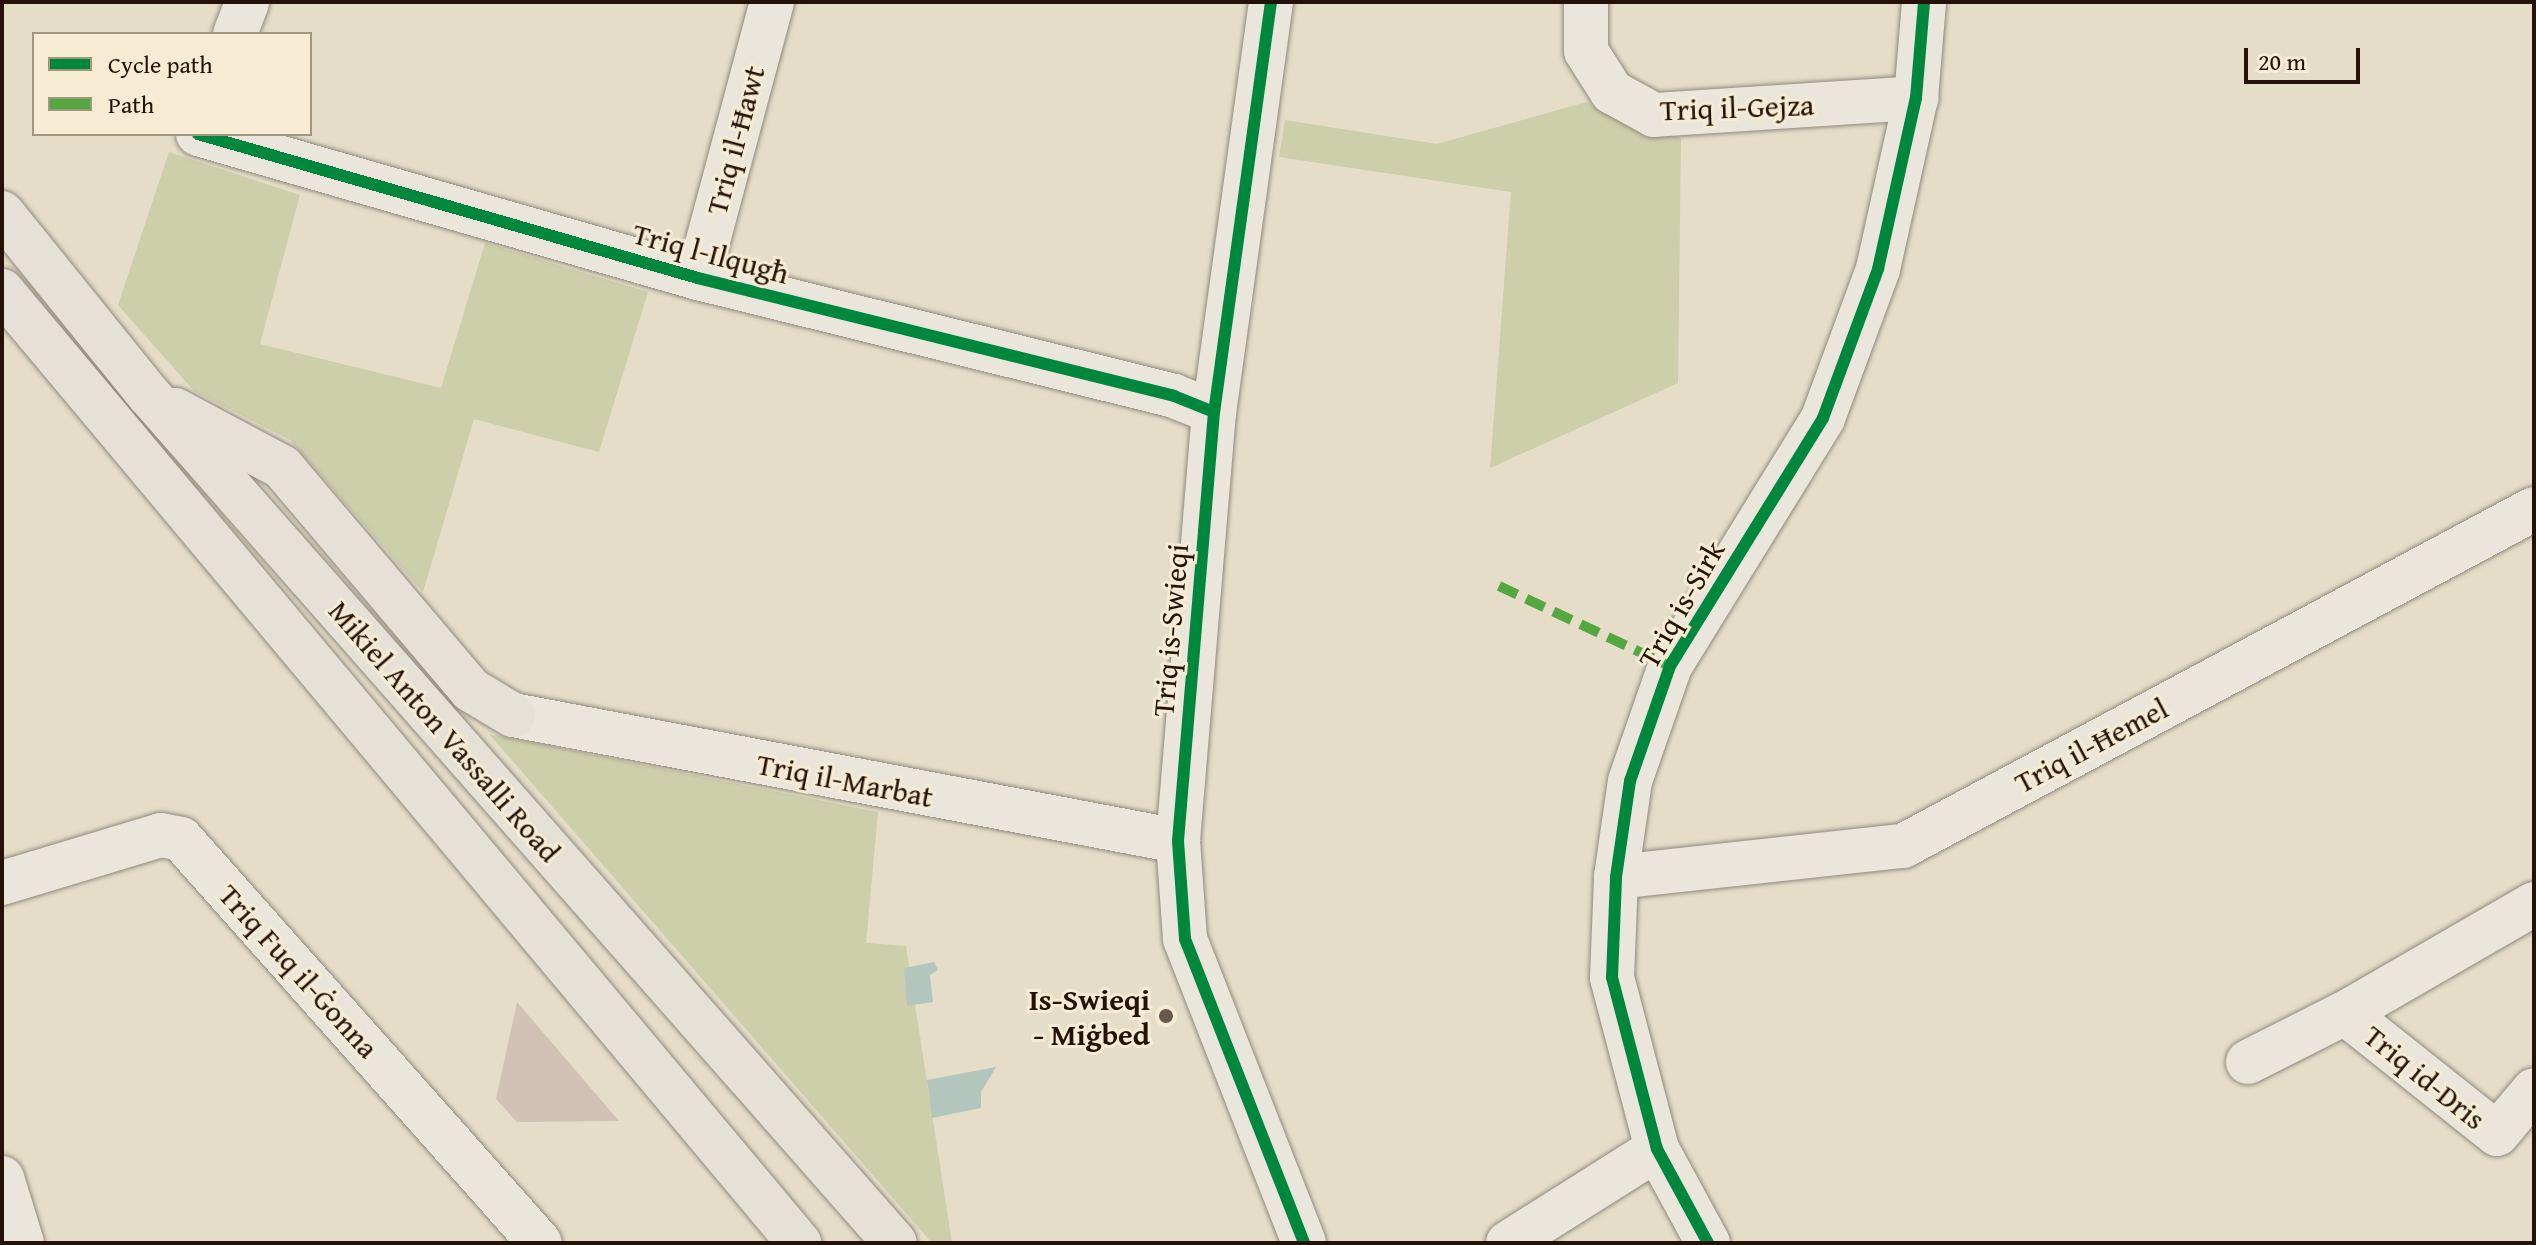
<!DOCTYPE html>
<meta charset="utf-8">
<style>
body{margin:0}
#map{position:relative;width:2536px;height:1245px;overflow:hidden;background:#e5ddc8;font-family:"Gentium Book Plus",serif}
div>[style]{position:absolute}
.green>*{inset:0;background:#cccfaa}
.water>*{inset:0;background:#b3c6be}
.building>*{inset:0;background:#d1c2b5}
.roads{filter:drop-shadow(0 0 2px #918a7e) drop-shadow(0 0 2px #918a7e)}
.minor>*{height:44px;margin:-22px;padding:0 22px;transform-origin:22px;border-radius:22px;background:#eae6db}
.highway>*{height:44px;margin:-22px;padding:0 22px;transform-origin:22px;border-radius:22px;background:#e6e1d6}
.quiet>*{height:10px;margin-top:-5px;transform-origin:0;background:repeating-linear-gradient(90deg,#53a841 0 20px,transparent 0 30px)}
.cycleway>*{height:12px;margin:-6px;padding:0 6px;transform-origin:6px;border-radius:6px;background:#00873e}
.dots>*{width:22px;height:22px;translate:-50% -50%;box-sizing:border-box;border:4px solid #f6ecd3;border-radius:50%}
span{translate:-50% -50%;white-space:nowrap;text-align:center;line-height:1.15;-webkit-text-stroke:6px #f6ecd3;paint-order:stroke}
.street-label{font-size:30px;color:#241209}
.poi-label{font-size:30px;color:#241209;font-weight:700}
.right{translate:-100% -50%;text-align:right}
.frame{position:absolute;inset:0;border:4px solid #241209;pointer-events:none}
.legend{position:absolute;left:32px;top:32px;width:280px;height:104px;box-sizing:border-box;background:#f6ecd3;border:2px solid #a29582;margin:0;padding:10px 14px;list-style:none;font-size:24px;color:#241209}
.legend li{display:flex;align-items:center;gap:16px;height:40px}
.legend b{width:40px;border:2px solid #a29582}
.scale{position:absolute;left:2244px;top:48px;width:116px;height:36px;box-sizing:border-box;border:4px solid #241209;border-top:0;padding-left:10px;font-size:24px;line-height:28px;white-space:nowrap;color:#241209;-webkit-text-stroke:6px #f6ecd3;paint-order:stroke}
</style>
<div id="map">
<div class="green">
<i style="clip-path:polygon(1586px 102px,1614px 118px,1681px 138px,1678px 383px,1490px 468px,1511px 192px,1279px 157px,1285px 120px,1437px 144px)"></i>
<i style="clip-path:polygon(169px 152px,300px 195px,260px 344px,441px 388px,485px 243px,648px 292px,599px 452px,474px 419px,423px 592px,290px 440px,194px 391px,118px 305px)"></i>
<i style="clip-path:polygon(489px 734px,878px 812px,866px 943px,906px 946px,952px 1243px,932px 1243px)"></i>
</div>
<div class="water">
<i style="clip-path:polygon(934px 962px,938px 970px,930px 975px,933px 1002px,907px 1006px,904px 968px)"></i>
<i style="clip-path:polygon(996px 1067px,981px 1092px,981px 1108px,932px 1118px,927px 1080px)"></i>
</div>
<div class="building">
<i style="clip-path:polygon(517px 1002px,619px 1121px,517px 1122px,496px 1099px)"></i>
</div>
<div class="roads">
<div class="minor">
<i style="left:1271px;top:2px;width:414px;rotate:97.9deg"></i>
<i style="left:1214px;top:412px;width:431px;rotate:94.8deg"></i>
<i style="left:1178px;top:841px;width:98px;rotate:85.9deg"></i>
<i style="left:1185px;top:939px;width:326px;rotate:68.6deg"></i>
<i style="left:1586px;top:2px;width:49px;rotate:90deg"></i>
<i style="left:1586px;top:51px;width:49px;rotate:57.6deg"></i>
<i style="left:1612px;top:92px;width:48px;rotate:28.7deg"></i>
<i style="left:1654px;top:115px;width:263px;rotate:-3.7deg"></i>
<i style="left:235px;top:34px;width:34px;rotate:-69deg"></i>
<i style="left:198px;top:134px;width:520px;rotate:16.07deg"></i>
<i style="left:698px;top:278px;width:490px;rotate:13.9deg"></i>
<i style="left:1174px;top:396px;width:43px;rotate:21.8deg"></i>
<i style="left:698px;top:278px;width:286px;rotate:-75deg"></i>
<i style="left:513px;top:715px;width:677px;rotate:10.73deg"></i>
<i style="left:1616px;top:877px;width:289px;rotate:-6.2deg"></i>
<i style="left:1903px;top:846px;width:715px;rotate:-28.11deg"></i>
<i style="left:2px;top:883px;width:166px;rotate:-16.8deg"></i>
<i style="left:161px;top:835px;width:20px;rotate:11deg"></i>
<i style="left:181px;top:839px;width:540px;rotate:48.38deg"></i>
<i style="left:2534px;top:904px;width:218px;rotate:150deg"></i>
<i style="left:2345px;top:1013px;width:194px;rotate:38.5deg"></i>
<i style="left:2497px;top:1134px;width:57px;rotate:-49.9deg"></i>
<i style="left:2248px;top:1062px;width:109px;rotate:-26.8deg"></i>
<i style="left:2px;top:1178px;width:68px;rotate:72.9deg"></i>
<i style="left:1508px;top:1243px;width:176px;rotate:-32.2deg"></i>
<i style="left:1708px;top:1243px;width:107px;rotate:-118.5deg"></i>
<i style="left:1657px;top:1149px;width:177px;rotate:-104.7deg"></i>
<i style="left:1612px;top:978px;width:101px;rotate:-87.7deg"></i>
<i style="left:1616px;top:877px;width:97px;rotate:-81.7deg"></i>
<i style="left:1630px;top:781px;width:122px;rotate:-70.8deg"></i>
<i style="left:1670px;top:666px;width:291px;rotate:-58.3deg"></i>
<i style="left:1823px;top:418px;width:159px;rotate:-69.7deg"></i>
<i style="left:1878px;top:269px;width:175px;rotate:-77.5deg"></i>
<i style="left:1916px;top:98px;width:96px;rotate:-85.2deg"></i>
</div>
<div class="highway">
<i style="left:2px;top:213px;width:234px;rotate:51.1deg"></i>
<i style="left:149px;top:395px;width:1129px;rotate:48.66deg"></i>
<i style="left:2px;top:291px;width:1242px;rotate:50.06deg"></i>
<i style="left:175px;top:410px;width:121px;rotate:28deg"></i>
<i style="left:282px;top:467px;width:292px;rotate:49.7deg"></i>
<i style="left:471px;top:690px;width:49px;rotate:30.8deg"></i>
</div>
</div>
<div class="quiet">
<i style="left:1499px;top:586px;width:189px;rotate:25.1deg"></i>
</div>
<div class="cycleway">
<i style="left:1271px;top:2px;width:414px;rotate:97.9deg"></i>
<i style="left:1214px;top:412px;width:431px;rotate:94.8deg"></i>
<i style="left:1178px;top:841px;width:98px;rotate:85.9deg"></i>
<i style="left:1185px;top:939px;width:326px;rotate:68.6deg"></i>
<i style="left:198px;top:134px;width:520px;rotate:16.07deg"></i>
<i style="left:698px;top:278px;width:490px;rotate:13.9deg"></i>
<i style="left:1174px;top:396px;width:43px;rotate:21.8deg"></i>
<i style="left:1708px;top:1243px;width:107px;rotate:-118.5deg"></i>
<i style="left:1657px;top:1149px;width:177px;rotate:-104.7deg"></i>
<i style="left:1612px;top:978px;width:101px;rotate:-87.7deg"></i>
<i style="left:1616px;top:877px;width:97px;rotate:-81.7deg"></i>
<i style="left:1630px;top:781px;width:122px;rotate:-70.8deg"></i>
<i style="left:1670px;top:666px;width:291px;rotate:-58.3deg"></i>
<i style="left:1823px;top:418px;width:159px;rotate:-69.7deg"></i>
<i style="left:1878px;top:269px;width:175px;rotate:-77.5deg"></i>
<i style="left:1916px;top:98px;width:96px;rotate:-85.2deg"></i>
</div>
<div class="dots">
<i style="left:1166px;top:1016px;background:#68594c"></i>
</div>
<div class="street-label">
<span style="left:1737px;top:107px;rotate:-2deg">Triq il-Gejza</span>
<span style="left:735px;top:140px;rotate:-75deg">Triq il-Ħawt</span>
<span style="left:711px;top:253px;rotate:15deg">Triq l-Ilqugħ</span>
<span style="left:1681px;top:604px;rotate:-60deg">Triq is-Sirk</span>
<span style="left:1170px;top:630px;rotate:-85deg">Triq is-Swieqi</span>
<span style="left:445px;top:731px;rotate:49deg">Mikiel Anton Vassalli Road</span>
<span style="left:2091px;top:745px;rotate:-28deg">Triq il-Ħemel</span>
<span style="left:845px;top:780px;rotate:11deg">Triq il-Marbat</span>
<span style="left:299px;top:971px;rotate:48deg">Triq Fuq il-Ġonna</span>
<span style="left:2425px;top:1077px;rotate:39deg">Triq id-Dris</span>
</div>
<div class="poi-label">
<span class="right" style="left:1150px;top:1016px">Is-Swieqi<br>- Miġbed</span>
</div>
<div class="frame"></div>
<ul class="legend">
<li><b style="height:10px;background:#00873e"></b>Cycle path</li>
<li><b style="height:10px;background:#53a841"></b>Path</li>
</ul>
<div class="scale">20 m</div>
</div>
